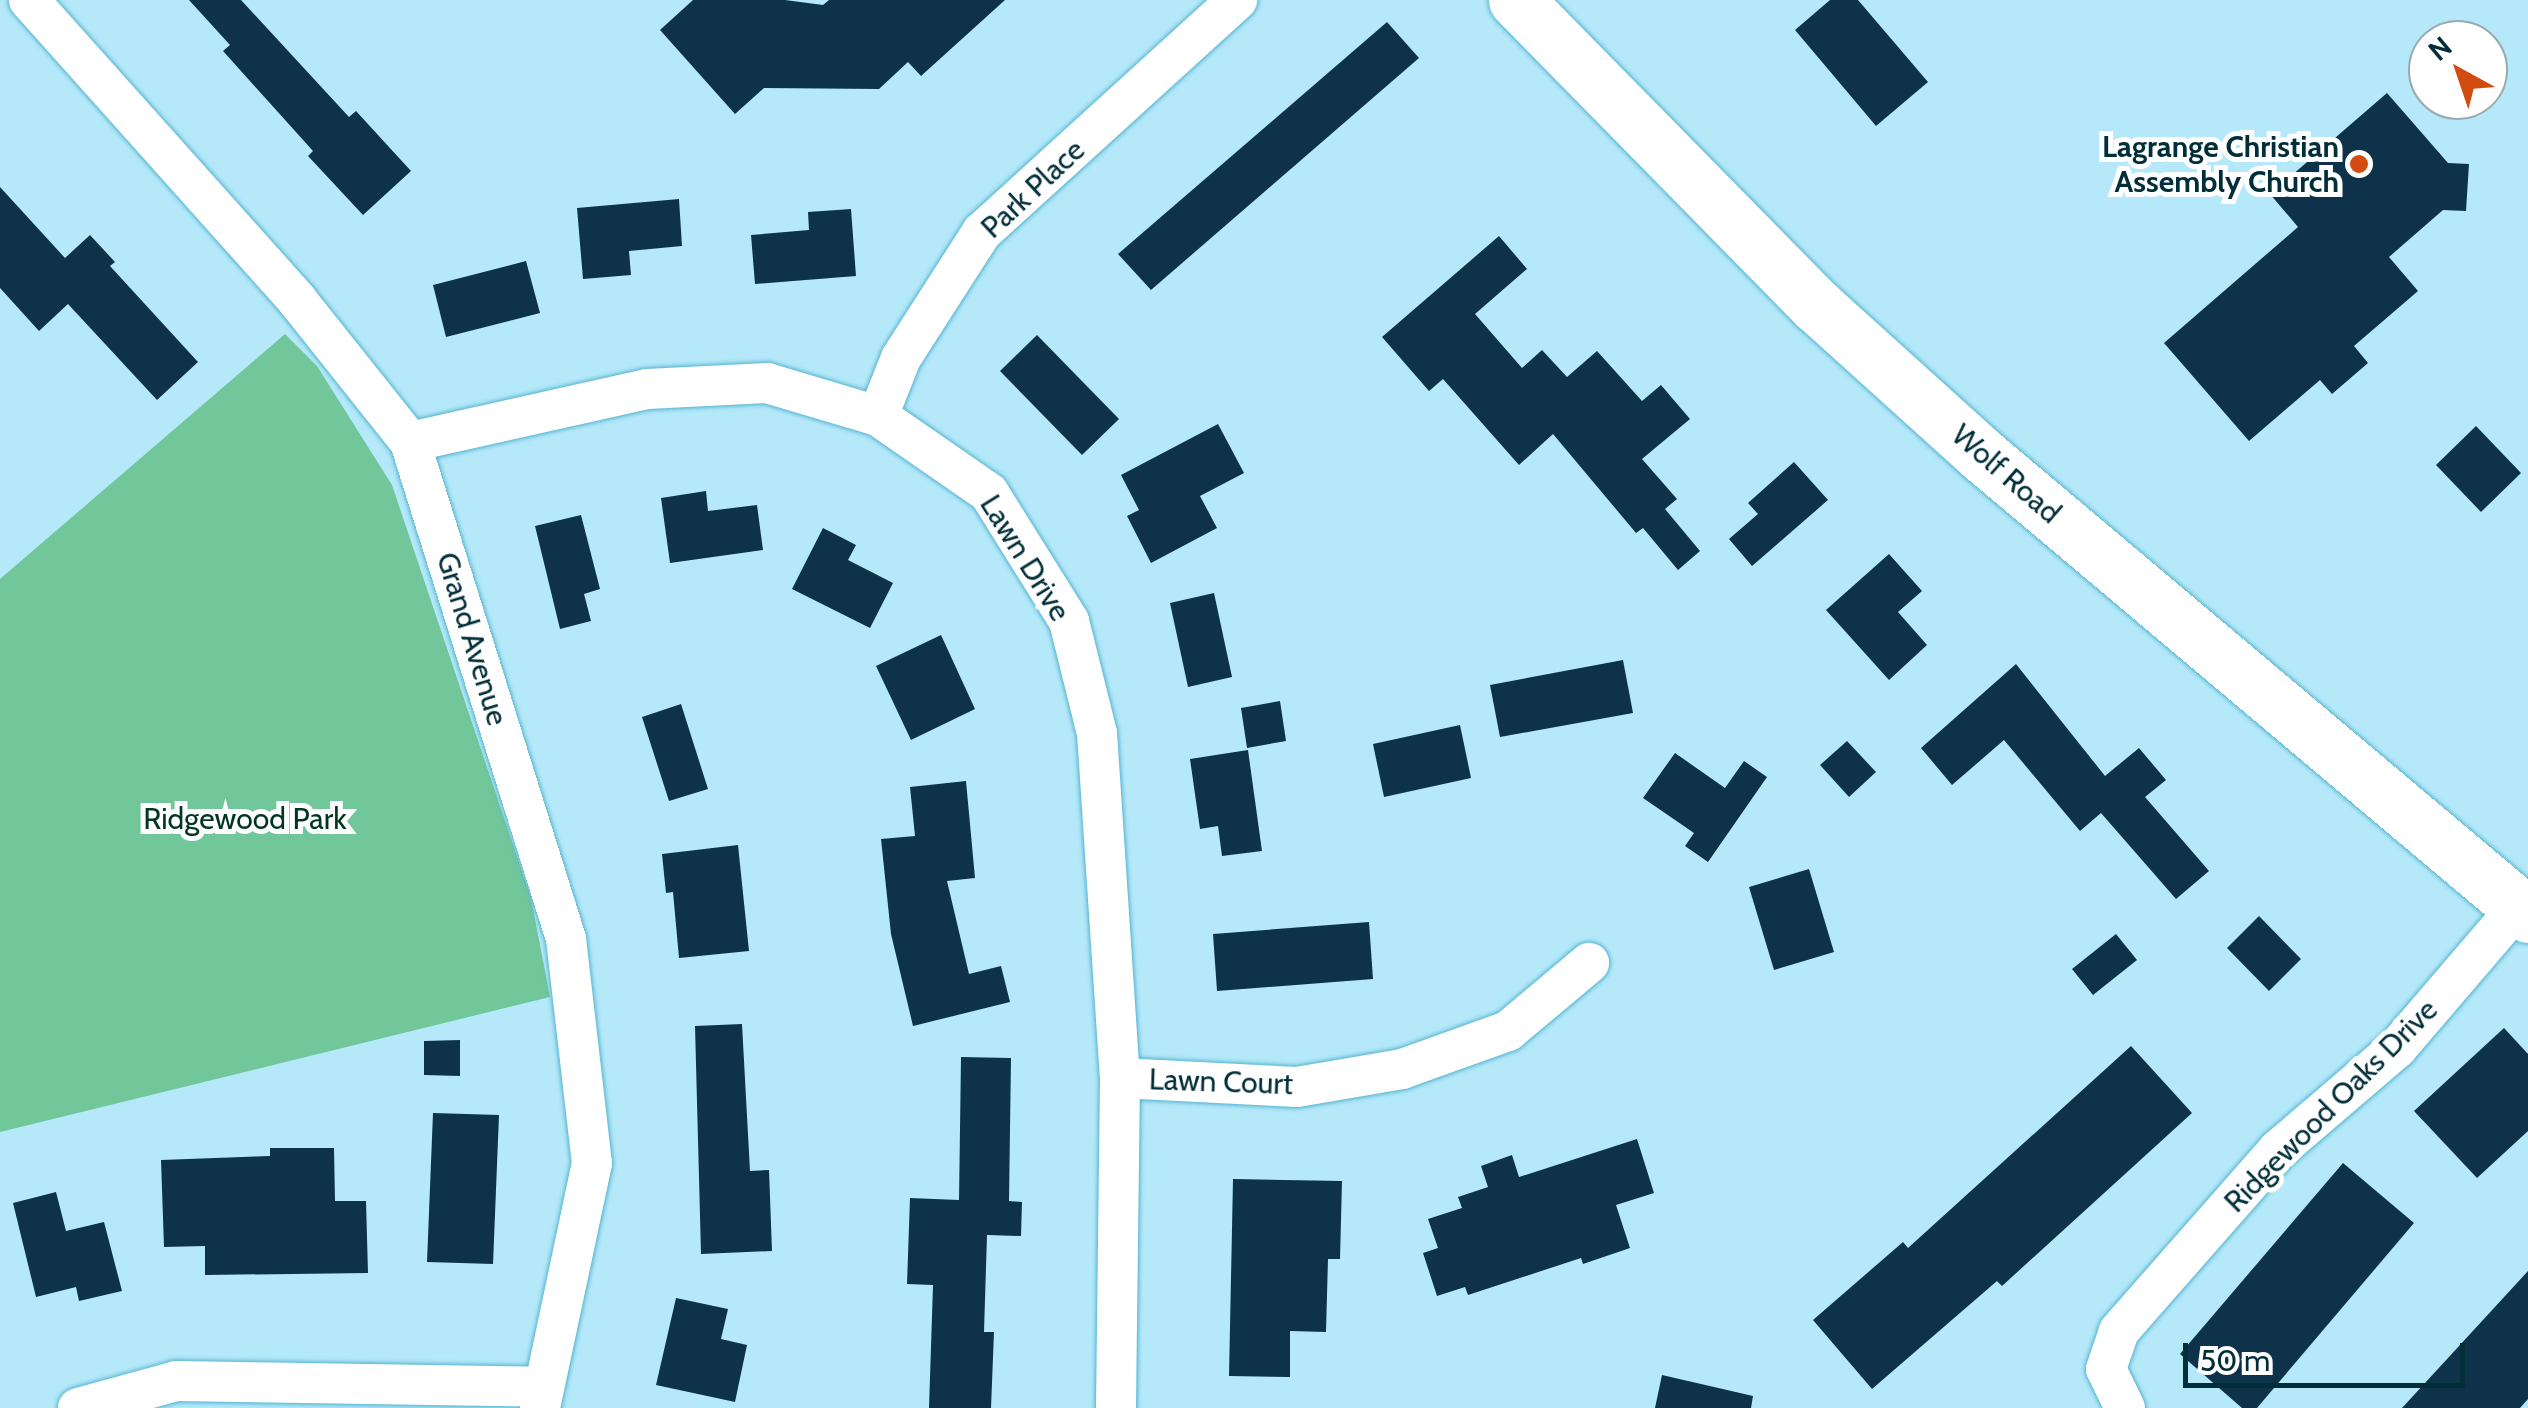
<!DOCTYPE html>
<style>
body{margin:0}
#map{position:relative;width:2528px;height:1408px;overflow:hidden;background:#b5e9fa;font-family:Cabin,sans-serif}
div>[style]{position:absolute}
.green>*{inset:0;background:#71c69a}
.building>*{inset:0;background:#0d3249}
.roads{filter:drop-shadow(0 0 2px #56b4d0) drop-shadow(0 0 2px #56b4d0)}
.minor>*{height:40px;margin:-20px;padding:0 20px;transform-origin:20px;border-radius:20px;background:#fff}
.secondary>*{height:55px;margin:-27.5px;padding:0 27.5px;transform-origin:27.5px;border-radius:27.5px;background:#fff}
.dots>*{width:28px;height:28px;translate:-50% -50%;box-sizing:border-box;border:5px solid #fff;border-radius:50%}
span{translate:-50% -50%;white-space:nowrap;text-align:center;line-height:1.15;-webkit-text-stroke:10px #fff;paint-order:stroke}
.poi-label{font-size:30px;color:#022e39;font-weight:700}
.right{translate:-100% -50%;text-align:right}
.street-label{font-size:30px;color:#022e39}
.park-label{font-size:30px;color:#013721}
.north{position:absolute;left:2408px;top:20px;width:100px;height:100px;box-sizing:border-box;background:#fff;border:2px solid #9aabb0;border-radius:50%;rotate:320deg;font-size:28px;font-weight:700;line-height:40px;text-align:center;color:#022e39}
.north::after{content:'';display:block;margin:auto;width:35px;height:45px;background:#d24c11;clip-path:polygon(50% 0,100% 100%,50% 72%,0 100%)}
.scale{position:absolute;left:2183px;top:1343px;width:282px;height:45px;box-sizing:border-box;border:5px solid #022e39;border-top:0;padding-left:12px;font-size:30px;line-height:35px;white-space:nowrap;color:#022e39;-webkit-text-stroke:8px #fff;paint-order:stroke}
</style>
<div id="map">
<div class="green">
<i style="clip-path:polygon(285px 334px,317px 366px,392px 485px,531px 898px,550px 997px,0 1132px,0 579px)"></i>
</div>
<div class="building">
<i style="clip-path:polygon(189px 0,241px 0,349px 117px,356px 111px,411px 171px,363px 215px,308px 156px,313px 151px,223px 51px,230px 45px)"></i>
<i style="clip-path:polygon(693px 0,785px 0,823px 5px,829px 0,1005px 0,921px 76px,908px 62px,879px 89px,764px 88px,735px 114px,660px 30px)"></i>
<i style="clip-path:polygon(1830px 0,1858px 0,1928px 82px,1876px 126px,1795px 30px)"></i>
<i style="clip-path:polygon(1387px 22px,1419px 58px,1151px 290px,1118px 254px)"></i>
<i style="clip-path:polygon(2387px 93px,2448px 163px,2469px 164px,2466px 211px,2443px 210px,2389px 257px,2418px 291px,2354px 346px,2368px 363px,2332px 394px,2320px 380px,2249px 441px,2164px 343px,2298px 227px,2270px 194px)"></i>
<i style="clip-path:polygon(0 187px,65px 258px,90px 235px,115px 262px,110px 266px,198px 362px,157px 400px,68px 304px,39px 331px,0 288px)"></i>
<i style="clip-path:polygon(679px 199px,682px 246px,629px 251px,631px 275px,583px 279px,577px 208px)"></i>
<i style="clip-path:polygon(851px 209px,856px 276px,755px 284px,751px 235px,809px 230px,808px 212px)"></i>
<i style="clip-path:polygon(1499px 236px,1527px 269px,1475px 314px,1522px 368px,1542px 350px,1567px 377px,1597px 351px,1642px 401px,1661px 385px,1690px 419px,1642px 459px,1677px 499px,1665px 509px,1700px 551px,1678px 570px,1643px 528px,1636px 533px,1553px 434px,1519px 465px,1443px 379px,1429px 391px,1382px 337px)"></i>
<i style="clip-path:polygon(526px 261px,540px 313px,446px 337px,433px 285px)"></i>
<i style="clip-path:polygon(1037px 335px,1119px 419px,1082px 455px,1000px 371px)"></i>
<i style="clip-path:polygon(1218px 424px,1244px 473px,1200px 496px,1217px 528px,1151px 563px,1127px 516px,1139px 510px,1121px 475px)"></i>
<i style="clip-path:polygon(2476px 426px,2521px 473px,2481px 512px,2436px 465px)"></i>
<i style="clip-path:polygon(1794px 462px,1828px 500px,1752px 566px,1729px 539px,1758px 514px,1748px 503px)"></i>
<i style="clip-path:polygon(706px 491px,708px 511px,757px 505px,763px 550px,670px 563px,661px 498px)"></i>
<i style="clip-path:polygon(581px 515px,600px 589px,584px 594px,591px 621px,560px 629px,535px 526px)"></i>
<i style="clip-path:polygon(823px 528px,856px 545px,848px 560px,893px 583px,870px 628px,792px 589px)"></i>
<i style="clip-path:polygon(1889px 554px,1922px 591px,1898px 612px,1927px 645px,1889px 680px,1826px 610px)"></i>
<i style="clip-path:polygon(1214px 593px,1232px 677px,1188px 687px,1170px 603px)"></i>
<i style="clip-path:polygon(941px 635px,975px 709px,911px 740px,876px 666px)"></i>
<i style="clip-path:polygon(1623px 660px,1633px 713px,1500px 737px,1490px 685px)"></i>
<i style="clip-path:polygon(2016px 664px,2105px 776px,2139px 748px,2166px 780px,2145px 797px,2209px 871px,2176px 899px,2101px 813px,2080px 831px,2004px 740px,1952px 785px,1921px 748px)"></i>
<i style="clip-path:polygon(1280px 701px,1286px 741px,1247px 748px,1241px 708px)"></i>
<i style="clip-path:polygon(681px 704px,708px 789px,669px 801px,642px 717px)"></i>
<i style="clip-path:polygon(1460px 725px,1471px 778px,1384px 797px,1373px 744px)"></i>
<i style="clip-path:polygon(1847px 741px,1876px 772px,1849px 797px,1820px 765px)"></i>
<i style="clip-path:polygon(1248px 750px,1262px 851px,1222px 856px,1218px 826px,1200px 829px,1190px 759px)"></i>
<i style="clip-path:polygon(1675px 753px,1725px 788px,1744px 761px,1767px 777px,1708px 862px,1685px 846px,1694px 833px,1643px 798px)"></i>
<i style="clip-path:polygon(966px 781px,975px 878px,947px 881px,969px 974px,1001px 966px,1010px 1002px,913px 1026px,891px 934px,881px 839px,915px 836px,910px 787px)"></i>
<i style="clip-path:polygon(738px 845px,749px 951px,679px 958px,673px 892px,666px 893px,662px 854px)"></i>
<i style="clip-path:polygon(1809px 869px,1834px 952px,1774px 970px,1749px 887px)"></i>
<i style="clip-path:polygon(2259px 916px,2301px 959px,2269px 991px,2227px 948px)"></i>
<i style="clip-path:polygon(1369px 922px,1373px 979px,1217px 991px,1213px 934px)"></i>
<i style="clip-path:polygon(2116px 934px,2137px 960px,2093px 995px,2072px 969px)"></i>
<i style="clip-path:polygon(742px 1024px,750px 1171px,769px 1170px,772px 1251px,701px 1254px,695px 1026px)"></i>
<i style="clip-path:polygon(2504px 1028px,2528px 1054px,2528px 1131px,2477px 1178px,2414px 1111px)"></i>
<i style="clip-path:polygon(460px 1040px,460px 1076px,424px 1075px,424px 1041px)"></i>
<i style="clip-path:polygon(2131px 1046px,2192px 1113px,2002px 1286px,1997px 1281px,1872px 1389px,1813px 1320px,1903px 1242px,1908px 1248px)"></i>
<i style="clip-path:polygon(961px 1057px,1011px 1058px,1009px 1201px,1022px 1202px,1021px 1236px,987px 1235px,984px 1332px,994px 1332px,991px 1408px,929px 1408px,933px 1285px,907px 1284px,910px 1198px,959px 1200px)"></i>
<i style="clip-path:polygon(433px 1113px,499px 1115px,493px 1264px,427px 1262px)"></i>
<i style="clip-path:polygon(1637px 1139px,1654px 1193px,1616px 1205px,1630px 1248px,1583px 1264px,1581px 1258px,1468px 1295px,1465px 1287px,1437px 1296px,1423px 1253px,1438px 1248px,1428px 1219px,1462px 1208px,1458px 1197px,1488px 1187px,1481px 1166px,1512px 1155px,1519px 1177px)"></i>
<i style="clip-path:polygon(270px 1148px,334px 1148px,335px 1201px,366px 1201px,368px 1273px,205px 1275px,205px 1246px,164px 1247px,161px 1160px,270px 1156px)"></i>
<i style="clip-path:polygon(2343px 1163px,2414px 1223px,2257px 1408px,2242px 1408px,2180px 1354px)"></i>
<i style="clip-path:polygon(1233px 1179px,1342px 1181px,1340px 1259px,1328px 1259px,1326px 1332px,1290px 1331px,1290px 1377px,1229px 1376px)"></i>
<i style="clip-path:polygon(56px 1192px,66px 1231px,104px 1222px,122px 1291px,79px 1301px,76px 1287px,36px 1297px,13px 1203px)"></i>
<i style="clip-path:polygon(2528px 1271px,2528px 1399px,2520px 1408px,2402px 1408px)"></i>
<i style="clip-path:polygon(676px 1298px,728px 1309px,721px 1339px,747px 1345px,735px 1402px,656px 1385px)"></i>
<i style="clip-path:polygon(1662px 1375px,1753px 1396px,1751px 1408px,1655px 1408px)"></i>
</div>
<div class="roads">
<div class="minor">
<i style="left:29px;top:0;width:402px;rotate:48.2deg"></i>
<i style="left:297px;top:300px;width:181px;rotate:51.5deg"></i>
<i style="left:410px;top:442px;width:521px;rotate:72.57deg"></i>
<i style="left:566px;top:939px;width:226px;rotate:83.4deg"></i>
<i style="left:592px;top:1163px;width:250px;rotate:102deg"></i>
<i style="left:878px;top:416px;width:62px;rotate:-68.4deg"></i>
<i style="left:901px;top:358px;width:150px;rotate:-57.3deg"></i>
<i style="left:982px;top:232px;width:345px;rotate:-42.3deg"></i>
<i style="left:410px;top:442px;width:243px;rotate:-12.6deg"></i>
<i style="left:647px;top:389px;width:120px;rotate:-2.9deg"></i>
<i style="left:767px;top:383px;width:116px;rotate:16.6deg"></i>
<i style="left:878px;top:416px;width:135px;rotate:34.7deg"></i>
<i style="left:989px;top:493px;width:151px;rotate:58deg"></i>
<i style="left:1069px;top:621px;width:115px;rotate:76deg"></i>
<i style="left:1097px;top:733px;width:346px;rotate:86.2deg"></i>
<i style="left:1120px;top:1078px;width:330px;rotate:90.7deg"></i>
<i style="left:1120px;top:1078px;width:177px;rotate:2.9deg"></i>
<i style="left:1297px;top:1087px;width:107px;rotate:-9.7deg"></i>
<i style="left:1402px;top:1069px;width:113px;rotate:-19.7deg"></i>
<i style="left:1508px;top:1031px;width:106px;rotate:-40deg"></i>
<i style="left:78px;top:1408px;width:102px;rotate:-15.4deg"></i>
<i style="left:176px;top:1381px;width:367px;rotate:0.9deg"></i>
<i style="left:2125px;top:1408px;width:43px;rotate:-116deg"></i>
<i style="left:2106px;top:1369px;width:40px;rotate:-71.1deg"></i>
<i style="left:2119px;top:1331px;width:241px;rotate:-48.7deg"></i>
<i style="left:2278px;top:1150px;width:157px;rotate:-40.6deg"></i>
<i style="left:2397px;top:1048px;width:186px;rotate:-49.4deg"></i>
</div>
<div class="secondary">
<i style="left:1516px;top:0;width:428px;rotate:45.5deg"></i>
<i style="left:1816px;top:305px;width:224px;rotate:42.1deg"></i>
<i style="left:1982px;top:455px;width:714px;rotate:40.11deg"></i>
</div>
</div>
<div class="dots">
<i style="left:2359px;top:164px;background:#d24c11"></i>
</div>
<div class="poi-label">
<span class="right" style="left:2339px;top:164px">Lagrange Christian<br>Assembly Church</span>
</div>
<div class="street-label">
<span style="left:1033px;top:189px;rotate:-43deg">Park Place</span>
<span style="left:2006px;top:474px;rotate:41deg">Wolf Road</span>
<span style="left:1025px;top:558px;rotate:58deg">Lawn Drive</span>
<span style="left:472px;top:639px;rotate:73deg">Grand Avenue</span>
<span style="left:1221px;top:1082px;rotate:2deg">Lawn Court</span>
<span style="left:2331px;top:1106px;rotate:-45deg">Ridgewood Oaks Drive</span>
</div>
<div class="park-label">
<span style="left:245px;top:819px">Ridgewood Park</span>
</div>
<div class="north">N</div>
<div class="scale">50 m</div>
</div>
